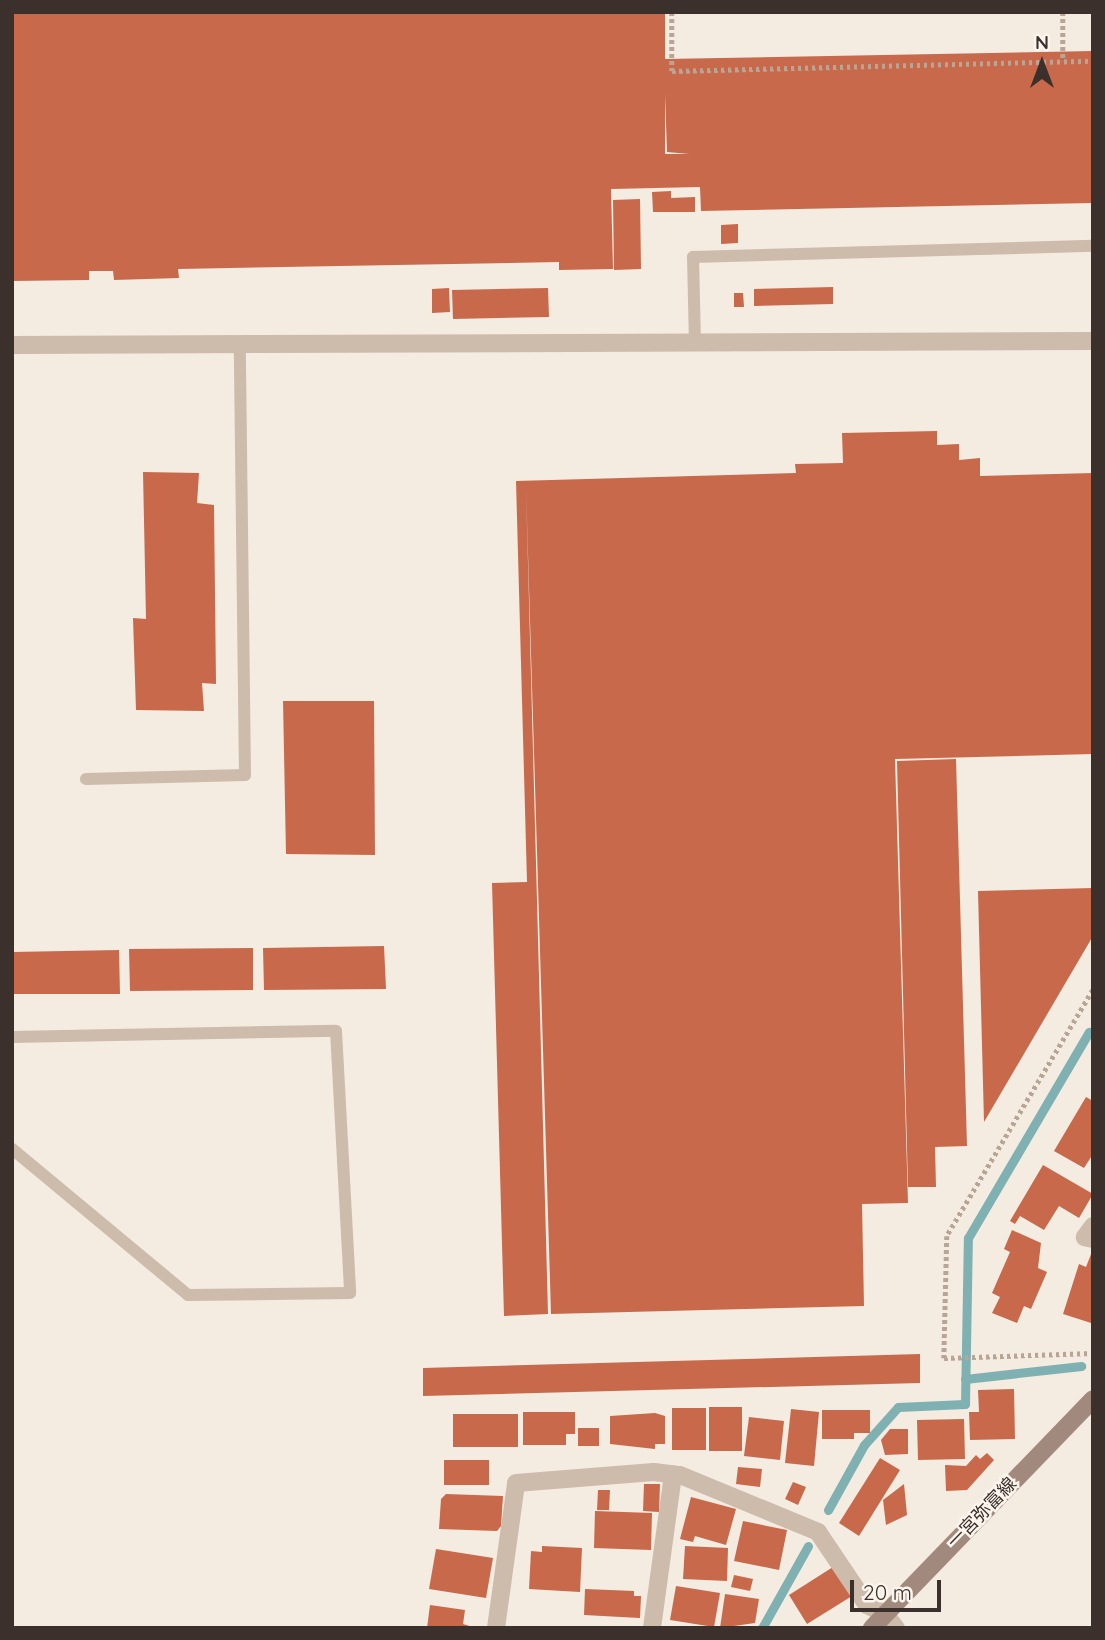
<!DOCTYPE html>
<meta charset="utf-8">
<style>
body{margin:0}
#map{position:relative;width:1105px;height:1640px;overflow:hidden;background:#f4ebe1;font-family:Quicksand,"Noto Sans JP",sans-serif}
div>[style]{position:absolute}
.stream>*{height:9px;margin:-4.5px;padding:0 4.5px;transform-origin:4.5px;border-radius:4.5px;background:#7fb0b2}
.building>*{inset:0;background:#c8694b}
.path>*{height:4.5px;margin-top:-2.25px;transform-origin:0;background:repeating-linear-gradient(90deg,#b9a596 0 3.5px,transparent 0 7px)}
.service>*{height:12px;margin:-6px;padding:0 6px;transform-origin:6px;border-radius:6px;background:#cdbbac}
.minor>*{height:18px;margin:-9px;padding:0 9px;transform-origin:9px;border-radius:9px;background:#cdbbac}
.tertiary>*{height:18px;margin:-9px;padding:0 9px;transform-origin:9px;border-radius:9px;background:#cdbbac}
.secondary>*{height:18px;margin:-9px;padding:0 9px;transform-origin:9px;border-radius:9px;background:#a18a7d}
span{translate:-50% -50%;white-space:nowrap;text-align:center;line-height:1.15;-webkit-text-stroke:5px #fbf5ee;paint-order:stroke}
.street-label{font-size:18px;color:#3b302b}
.frame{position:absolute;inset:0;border:14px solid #3b302b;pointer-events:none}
.north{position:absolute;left:1007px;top:28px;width:70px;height:70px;-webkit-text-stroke:5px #fbf5ee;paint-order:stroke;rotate:0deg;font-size:19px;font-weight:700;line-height:28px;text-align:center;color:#3b302b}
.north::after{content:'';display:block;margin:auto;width:24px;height:32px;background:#3b302b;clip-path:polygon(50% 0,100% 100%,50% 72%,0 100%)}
.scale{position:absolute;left:850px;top:1580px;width:91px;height:32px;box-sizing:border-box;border:4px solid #3b302b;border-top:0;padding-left:9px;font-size:21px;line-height:24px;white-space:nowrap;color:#3b302b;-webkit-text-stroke:5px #fbf5ee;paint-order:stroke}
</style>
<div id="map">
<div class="stream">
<i style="left:965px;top:1379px;width:117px;rotate:-6.4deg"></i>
<i style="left:828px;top:1510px;width:74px;rotate:-61deg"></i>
<i style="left:864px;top:1445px;width:51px;rotate:-48.2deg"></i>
<i style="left:898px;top:1407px;width:67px;rotate:-2.6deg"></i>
<i style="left:965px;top:1404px;width:166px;rotate:-89deg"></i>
<i style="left:968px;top:1238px;width:239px;rotate:-59.6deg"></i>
<i style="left:762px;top:1628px;width:94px;rotate:-60.7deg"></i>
</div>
<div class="building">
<i style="clip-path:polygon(evenodd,12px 12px,665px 12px,665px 59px,1093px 51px,1093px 203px,701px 211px,700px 187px,611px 189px,613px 269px,559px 270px,559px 262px,178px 269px,179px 278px,114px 280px,113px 271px,89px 271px,89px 280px,12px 281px,12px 12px,665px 94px,667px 152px,689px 154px,665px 154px,665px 94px)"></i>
<i style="clip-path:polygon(671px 191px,671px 198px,695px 197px,695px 212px,653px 212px,652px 192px)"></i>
<i style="clip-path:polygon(640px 199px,641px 269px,614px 270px,613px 200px)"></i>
<i style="clip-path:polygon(738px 224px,738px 243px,721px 244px,721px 225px)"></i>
<i style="clip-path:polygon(833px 287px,833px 304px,754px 306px,754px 289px)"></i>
<i style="clip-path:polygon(449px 288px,450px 312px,432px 313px,432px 289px)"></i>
<i style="clip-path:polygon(548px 288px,549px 317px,453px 319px,452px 290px)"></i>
<i style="clip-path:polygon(734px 293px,743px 293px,744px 307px,734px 307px)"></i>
<i style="clip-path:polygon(937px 431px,937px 445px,959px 444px,959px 460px,980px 458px,980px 476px,1093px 473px,1093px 754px,895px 759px,908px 1203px,862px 1204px,864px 1306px,551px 1314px,526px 488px,548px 1314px,504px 1316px,492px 883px,527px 882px,516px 481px,796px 473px,795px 464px,843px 463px,842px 433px)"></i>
<i style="clip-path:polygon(143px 472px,199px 473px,197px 503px,214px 505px,216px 684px,202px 683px,204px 711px,136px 710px,133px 618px,146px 619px)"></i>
<i style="clip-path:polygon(283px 701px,374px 701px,375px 855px,286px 854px)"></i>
<i style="clip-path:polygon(956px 759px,967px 1146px,935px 1147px,936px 1187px,908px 1187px,897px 761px)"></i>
<i style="clip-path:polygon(1093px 888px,1093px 936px,984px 1122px,978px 891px)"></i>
<i style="clip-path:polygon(384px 946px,386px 989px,264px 990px,263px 948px)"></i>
<i style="clip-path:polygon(253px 948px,253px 990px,130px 991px,129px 949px)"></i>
<i style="clip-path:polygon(119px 950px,120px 994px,12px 994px,12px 952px)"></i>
<i style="clip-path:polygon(1086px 1097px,1093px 1101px,1093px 1154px,1084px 1168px,1054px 1151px)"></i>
<i style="clip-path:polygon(1043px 1165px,1093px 1194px,1079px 1218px,1059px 1206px,1044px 1230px,1020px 1216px,1015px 1224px,1010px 1221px)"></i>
<i style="clip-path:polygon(1012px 1230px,1041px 1243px,1038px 1268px,1047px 1272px,1031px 1309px,1024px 1306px,1017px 1323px,992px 1313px,1000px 1297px,992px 1293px,1010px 1252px,1004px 1249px)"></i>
<i style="clip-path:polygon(1093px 1249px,1093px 1316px,1091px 1323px,1063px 1314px,1079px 1264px,1086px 1267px)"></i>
<i style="clip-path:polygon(920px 1354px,920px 1383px,423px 1396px,423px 1368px)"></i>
<i style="clip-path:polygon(1014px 1389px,1015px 1439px,970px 1440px,969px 1412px,979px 1412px,978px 1390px)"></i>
<i style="clip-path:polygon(709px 1407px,742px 1407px,742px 1451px,709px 1451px)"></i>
<i style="clip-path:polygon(672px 1408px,706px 1408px,706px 1450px,672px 1450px)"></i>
<i style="clip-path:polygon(791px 1409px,819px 1412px,814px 1466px,785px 1463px)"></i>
<i style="clip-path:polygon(822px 1410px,870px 1410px,870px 1433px,854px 1433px,854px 1439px,822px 1439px)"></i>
<i style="clip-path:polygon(523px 1412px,575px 1412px,575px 1434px,566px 1434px,566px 1445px,523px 1445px)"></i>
<i style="clip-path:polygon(655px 1413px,665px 1416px,665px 1444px,655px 1444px,655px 1449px,610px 1444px,610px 1416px)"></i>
<i style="clip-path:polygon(453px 1414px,518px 1414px,518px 1447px,453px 1447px)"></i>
<i style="clip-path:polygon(749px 1417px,784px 1421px,780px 1460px,744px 1456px)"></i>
<i style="clip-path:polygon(964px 1419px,965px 1459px,918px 1460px,917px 1420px)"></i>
<i style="clip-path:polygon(578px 1428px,599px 1428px,599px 1446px,578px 1446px)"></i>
<i style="clip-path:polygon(890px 1429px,908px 1429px,908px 1454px,885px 1455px,881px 1440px)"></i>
<i style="clip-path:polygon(987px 1453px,994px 1460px,967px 1490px,946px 1491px,945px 1465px,966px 1466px,976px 1455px,980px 1459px)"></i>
<i style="clip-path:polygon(880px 1458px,900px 1470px,859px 1536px,839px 1523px)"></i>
<i style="clip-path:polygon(444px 1460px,489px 1460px,489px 1485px,444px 1485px)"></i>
<i style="clip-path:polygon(738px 1467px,762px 1469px,760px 1487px,736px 1484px)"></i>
<i style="clip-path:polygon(793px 1482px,806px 1487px,798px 1505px,785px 1499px)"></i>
<i style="clip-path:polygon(644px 1484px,660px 1484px,659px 1512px,643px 1511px)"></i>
<i style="clip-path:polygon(904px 1484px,907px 1515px,886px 1525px,883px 1500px)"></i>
<i style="clip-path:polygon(598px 1490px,610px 1490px,609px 1510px,597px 1510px)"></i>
<i style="clip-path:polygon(446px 1494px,503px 1496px,501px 1526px,497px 1531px,439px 1529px,441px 1499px)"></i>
<i style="clip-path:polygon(691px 1497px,736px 1509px,726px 1545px,695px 1536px,693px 1542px,680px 1539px)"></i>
<i style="clip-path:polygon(595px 1511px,652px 1513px,651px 1550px,594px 1548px)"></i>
<i style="clip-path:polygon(743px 1521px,787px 1530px,779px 1570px,734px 1561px)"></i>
<i style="clip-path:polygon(542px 1546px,582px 1548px,580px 1592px,529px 1589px,531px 1551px,542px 1552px)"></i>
<i style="clip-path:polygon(685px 1546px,728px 1548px,727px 1581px,683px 1579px)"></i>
<i style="clip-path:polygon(436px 1549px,493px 1558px,486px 1598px,429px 1589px)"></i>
<i style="clip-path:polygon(833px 1567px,852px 1596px,807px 1624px,789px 1595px)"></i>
<i style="clip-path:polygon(734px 1575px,753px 1579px,750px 1591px,731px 1587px)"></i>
<i style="clip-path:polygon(676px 1586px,720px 1593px,714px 1627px,670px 1620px)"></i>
<i style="clip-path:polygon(585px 1589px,634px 1591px,634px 1596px,641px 1596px,640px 1618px,584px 1615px)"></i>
<i style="clip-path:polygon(725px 1594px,759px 1599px,755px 1623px,720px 1628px)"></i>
<i style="clip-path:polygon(430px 1605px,465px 1610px,463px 1624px,476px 1628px,427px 1628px)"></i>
</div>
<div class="path">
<i style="left:672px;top:12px;width:59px;rotate:90deg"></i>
<i style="left:672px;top:71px;width:421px;rotate:-1.4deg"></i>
<i style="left:1063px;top:12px;width:49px;rotate:90deg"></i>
<i style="left:1093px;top:990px;width:286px;rotate:120.7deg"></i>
<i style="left:947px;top:1236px;width:122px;rotate:91.4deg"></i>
<i style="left:944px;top:1358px;width:149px;rotate:-1.9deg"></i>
</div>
<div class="service">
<i style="left:695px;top:344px;width:87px;rotate:-91.3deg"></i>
<i style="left:693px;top:257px;width:400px;rotate:-1.6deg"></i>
<i style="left:86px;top:779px;width:159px;rotate:-1.4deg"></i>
<i style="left:245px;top:775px;width:430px;rotate:-90.7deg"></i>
<i style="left:12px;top:1037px;width:324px;rotate:-1.1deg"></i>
<i style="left:336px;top:1031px;width:262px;rotate:86.9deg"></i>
<i style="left:350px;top:1293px;width:162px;rotate:179.3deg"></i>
<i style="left:188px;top:1295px;width:229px;rotate:-140.3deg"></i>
</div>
<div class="minor">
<i style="left:1093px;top:1226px;width:14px;rotate:126deg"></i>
<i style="left:1085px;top:1237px;width:8px;rotate:14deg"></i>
<i style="left:496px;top:1628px;width:146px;rotate:-82.1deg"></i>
<i style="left:516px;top:1483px;width:138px;rotate:-4.6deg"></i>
<i style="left:654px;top:1472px;width:26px;rotate:7deg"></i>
<i style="left:680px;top:1475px;width:149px;rotate:22.4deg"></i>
<i style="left:818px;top:1532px;width:88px;rotate:56.1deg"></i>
<i style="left:867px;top:1605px;width:20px;rotate:27deg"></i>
<i style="left:885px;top:1614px;width:18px;rotate:52deg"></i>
<i style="left:652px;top:1628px;width:155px;rotate:-82.2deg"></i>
</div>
<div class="tertiary">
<i style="left:12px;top:345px;width:1081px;rotate:-0.21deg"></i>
</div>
<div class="secondary">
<i style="left:872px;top:1628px;width:318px;rotate:-46deg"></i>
</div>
<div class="street-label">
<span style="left:982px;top:1513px;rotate:-46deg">一宮弥富線</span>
</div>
<div class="frame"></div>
<div class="north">N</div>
<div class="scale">20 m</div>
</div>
